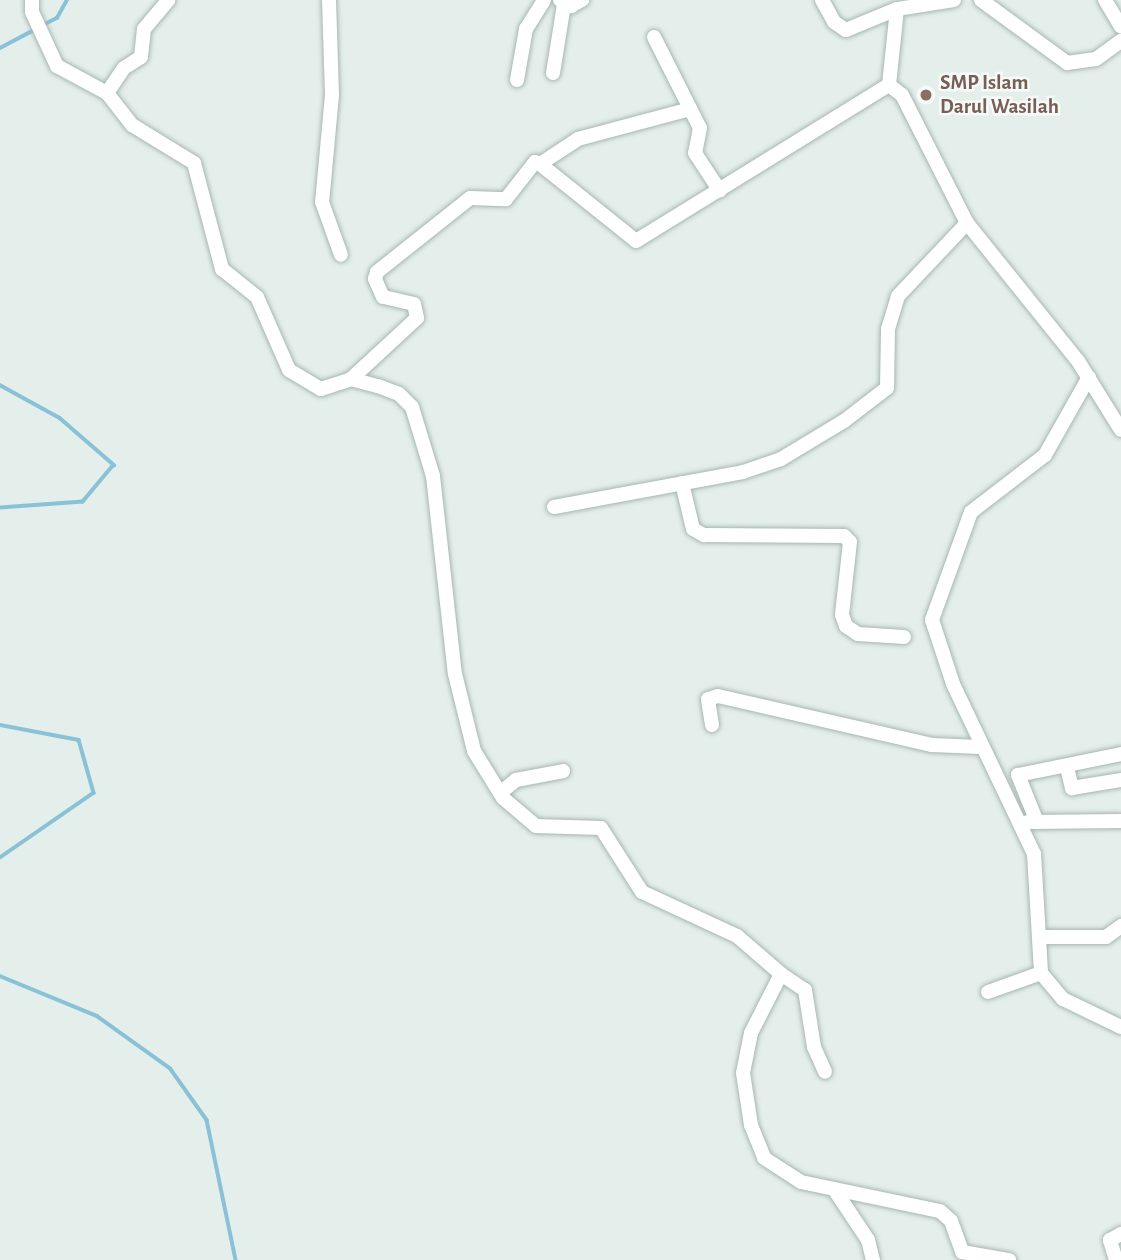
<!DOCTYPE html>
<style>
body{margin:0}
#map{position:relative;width:1121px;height:1260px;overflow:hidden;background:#e4eeeb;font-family:"Alegreya Sans",sans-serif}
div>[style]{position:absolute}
.stream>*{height:3.5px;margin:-1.75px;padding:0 1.75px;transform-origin:1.75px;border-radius:1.75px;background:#89c1d7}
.roads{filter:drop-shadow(0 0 2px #a6b7b3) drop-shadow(0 0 2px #a6b7b3)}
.minor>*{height:14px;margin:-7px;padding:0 7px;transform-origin:7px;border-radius:7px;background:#fff}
.dots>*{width:19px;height:19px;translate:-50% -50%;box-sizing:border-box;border:4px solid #f5faf8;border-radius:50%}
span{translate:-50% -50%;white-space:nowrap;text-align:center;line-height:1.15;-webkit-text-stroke:5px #f5faf8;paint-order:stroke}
.education-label{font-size:21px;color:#785e54;font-weight:700}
.left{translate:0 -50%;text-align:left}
</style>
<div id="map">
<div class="stream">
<i style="left:43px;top:25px;width:16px;rotate:-27deg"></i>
<i style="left:57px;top:18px;width:21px;rotate:-61deg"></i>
<i style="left:0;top:48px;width:41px;rotate:-27.8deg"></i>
<i style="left:0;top:385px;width:68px;rotate:28.8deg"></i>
<i style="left:60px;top:418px;width:72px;rotate:41deg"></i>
<i style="left:114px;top:465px;width:48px;rotate:130deg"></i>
<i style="left:83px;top:502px;width:83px;rotate:175.9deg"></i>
<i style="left:0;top:725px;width:80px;rotate:10.8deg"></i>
<i style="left:79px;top:740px;width:55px;rotate:74.2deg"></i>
<i style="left:94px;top:793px;width:114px;rotate:145.3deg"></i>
<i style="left:0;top:976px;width:105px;rotate:22.4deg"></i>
<i style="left:97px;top:1016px;width:90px;rotate:35.5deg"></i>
<i style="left:170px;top:1068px;width:64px;rotate:54.6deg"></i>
<i style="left:207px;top:1120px;width:143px;rotate:78.3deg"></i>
</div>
<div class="roads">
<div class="minor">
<i style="left:32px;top:0;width:12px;rotate:90deg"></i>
<i style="left:32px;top:12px;width:60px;rotate:65.2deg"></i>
<i style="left:57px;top:66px;width:57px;rotate:28.4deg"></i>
<i style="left:107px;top:93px;width:41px;rotate:52deg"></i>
<i style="left:132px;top:125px;width:73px;rotate:31.5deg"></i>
<i style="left:194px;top:163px;width:110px;rotate:75.2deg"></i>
<i style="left:222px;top:269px;width:45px;rotate:38.7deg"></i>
<i style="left:257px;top:297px;width:80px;rotate:66.3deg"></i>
<i style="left:289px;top:370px;width:37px;rotate:31deg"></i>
<i style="left:321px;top:389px;width:32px;rotate:-18deg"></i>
<i style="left:351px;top:379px;width:28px;rotate:15deg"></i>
<i style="left:378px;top:386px;width:22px;rotate:21deg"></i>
<i style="left:399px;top:394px;width:18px;rotate:45deg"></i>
<i style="left:412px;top:407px;width:72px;rotate:73.1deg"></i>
<i style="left:433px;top:476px;width:199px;rotate:83.7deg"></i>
<i style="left:455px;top:674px;width:79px;rotate:76.1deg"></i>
<i style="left:474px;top:751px;width:55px;rotate:58.3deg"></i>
<i style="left:503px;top:798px;width:43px;rotate:40.3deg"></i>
<i style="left:536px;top:826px;width:65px;rotate:1.8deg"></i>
<i style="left:601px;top:828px;width:76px;rotate:57.4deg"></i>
<i style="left:642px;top:892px;width:105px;rotate:24.9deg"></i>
<i style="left:737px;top:936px;width:58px;rotate:40.8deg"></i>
<i style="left:781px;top:974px;width:66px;rotate:117deg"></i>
<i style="left:751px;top:1033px;width:41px;rotate:101.3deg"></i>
<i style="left:743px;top:1073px;width:53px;rotate:81.3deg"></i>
<i style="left:751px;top:1125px;width:35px;rotate:68deg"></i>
<i style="left:764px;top:1158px;width:44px;rotate:33deg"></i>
<i style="left:801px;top:1182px;width:142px;rotate:11.8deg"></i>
<i style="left:940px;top:1211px;width:15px;rotate:42deg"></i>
<i style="left:951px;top:1221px;width:33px;rotate:70deg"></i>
<i style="left:962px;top:1252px;width:48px;rotate:9.7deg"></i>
<i style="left:329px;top:0;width:95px;rotate:88.2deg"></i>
<i style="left:332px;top:95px;width:107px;rotate:95.3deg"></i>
<i style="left:322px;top:202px;width:56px;rotate:70.3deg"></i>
<i style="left:560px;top:0;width:13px;rotate:29deg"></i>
<i style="left:571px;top:6px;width:13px;rotate:-29deg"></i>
<i style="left:822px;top:0;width:25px;rotate:61deg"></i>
<i style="left:834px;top:22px;width:14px;rotate:34deg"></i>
<i style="left:846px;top:30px;width:55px;rotate:-22.4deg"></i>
<i style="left:954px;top:0;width:58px;rotate:171deg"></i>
<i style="left:897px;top:9px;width:76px;rotate:96deg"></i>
<i style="left:889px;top:85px;width:16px;rotate:38deg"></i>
<i style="left:902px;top:95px;width:144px;rotate:63.1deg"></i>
<i style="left:967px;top:223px;width:177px;rotate:51.2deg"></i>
<i style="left:1078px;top:361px;width:81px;rotate:58.1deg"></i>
<i style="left:981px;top:0;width:107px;rotate:36.2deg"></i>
<i style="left:1067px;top:63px;width:29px;rotate:-8deg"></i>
<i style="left:1096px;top:59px;width:31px;rotate:-36deg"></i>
<i style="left:1105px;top:0;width:31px;rotate:59deg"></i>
<i style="left:654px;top:37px;width:102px;rotate:63.2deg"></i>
<i style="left:700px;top:128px;width:25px;rotate:101deg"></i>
<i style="left:695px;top:153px;width:45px;rotate:56.7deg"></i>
<i style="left:553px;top:73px;width:70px;rotate:-80.9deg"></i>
<i style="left:517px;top:80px;width:52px;rotate:-80deg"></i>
<i style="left:526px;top:29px;width:34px;rotate:-58deg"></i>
<i style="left:107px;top:93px;width:30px;rotate:-56deg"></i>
<i style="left:124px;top:68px;width:20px;rotate:-33deg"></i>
<i style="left:141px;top:57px;width:28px;rotate:-84deg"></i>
<i style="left:144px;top:29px;width:38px;rotate:-50deg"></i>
<i style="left:540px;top:164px;width:123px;rotate:38.7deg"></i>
<i style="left:636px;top:241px;width:297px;rotate:-31.7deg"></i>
<i style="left:1089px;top:377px;width:90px;rotate:119.4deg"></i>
<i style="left:1045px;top:455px;width:93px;rotate:142.4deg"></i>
<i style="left:971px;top:512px;width:115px;rotate:109.9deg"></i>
<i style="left:932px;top:620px;width:67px;rotate:71.8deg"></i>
<i style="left:953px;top:684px;width:188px;rotate:64.5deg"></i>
<i style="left:1034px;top:854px;width:119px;rotate:86.6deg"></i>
<i style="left:1041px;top:973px;width:34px;rotate:50deg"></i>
<i style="left:1063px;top:999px;width:64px;rotate:25.8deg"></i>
<i style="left:351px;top:379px;width:90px;rotate:-42.7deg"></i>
<i style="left:417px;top:318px;width:14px;rotate:-102deg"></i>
<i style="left:414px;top:304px;width:32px;rotate:-167deg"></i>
<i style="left:383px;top:297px;width:20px;rotate:-114deg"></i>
<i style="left:375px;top:279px;width:7px;rotate:-74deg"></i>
<i style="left:377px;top:272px;width:119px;rotate:-38.5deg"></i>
<i style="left:470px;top:198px;width:36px;rotate:2deg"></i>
<i style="left:506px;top:199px;width:47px;rotate:-51.9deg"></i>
<i style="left:535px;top:162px;width:5px;rotate:22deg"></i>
<i style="left:540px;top:164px;width:45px;rotate:-33.3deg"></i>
<i style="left:578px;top:139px;width:116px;rotate:-15deg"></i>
<i style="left:682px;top:483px;width:47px;rotate:76.6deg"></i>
<i style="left:693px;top:529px;width:13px;rotate:29deg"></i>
<i style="left:704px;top:535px;width:140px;rotate:0.4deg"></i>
<i style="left:844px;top:536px;width:8px;rotate:45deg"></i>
<i style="left:850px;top:542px;width:73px;rotate:96.3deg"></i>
<i style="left:842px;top:615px;width:12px;rotate:70deg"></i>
<i style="left:846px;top:626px;width:14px;rotate:34deg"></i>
<i style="left:858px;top:634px;width:46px;rotate:3.7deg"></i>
<i style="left:554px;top:507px;width:192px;rotate:-10.5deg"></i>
<i style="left:743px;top:472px;width:40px;rotate:-18.9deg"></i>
<i style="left:781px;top:459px;width:74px;rotate:-31.1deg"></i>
<i style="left:844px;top:421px;width:54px;rotate:-37.5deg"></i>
<i style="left:887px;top:388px;width:59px;rotate:-89deg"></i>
<i style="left:888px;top:329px;width:34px;rotate:-73deg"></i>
<i style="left:898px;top:296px;width:100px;rotate:-46.6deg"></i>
<i style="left:712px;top:725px;width:26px;rotate:-99deg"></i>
<i style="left:708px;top:699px;width:10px;rotate:-17deg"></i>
<i style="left:718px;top:696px;width:220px;rotate:12.9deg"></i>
<i style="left:932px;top:745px;width:48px;rotate:2.4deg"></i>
<i style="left:1067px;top:767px;width:22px;rotate:77deg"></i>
<i style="left:1072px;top:788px;width:50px;rotate:-9.3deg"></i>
<i style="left:500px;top:793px;width:21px;rotate:-39deg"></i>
<i style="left:516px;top:780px;width:48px;rotate:-10.8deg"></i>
<i style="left:1028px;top:822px;width:93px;rotate:-0.6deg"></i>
<i style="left:1037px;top:822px;width:51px;rotate:-112deg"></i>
<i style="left:1018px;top:775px;width:105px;rotate:-11.5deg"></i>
<i style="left:1039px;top:937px;width:67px"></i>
<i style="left:1106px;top:937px;width:19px;rotate:-36deg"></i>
<i style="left:781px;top:974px;width:29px;rotate:34deg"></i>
<i style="left:805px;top:990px;width:58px;rotate:81deg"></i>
<i style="left:814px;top:1047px;width:27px;rotate:66deg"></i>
<i style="left:988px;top:992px;width:56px;rotate:-19.7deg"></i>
<i style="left:834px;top:1189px;width:61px;rotate:56.3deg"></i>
<i style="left:868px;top:1240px;width:21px;rotate:76deg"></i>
<i style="left:1116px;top:1260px;width:21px;rotate:-107deg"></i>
<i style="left:1110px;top:1240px;width:13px;rotate:-29deg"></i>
</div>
</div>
<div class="dots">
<i style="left:926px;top:95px;background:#8d6e63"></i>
</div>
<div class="education-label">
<span class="left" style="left:940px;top:95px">SMP Islam<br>Darul Wasilah</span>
</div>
</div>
